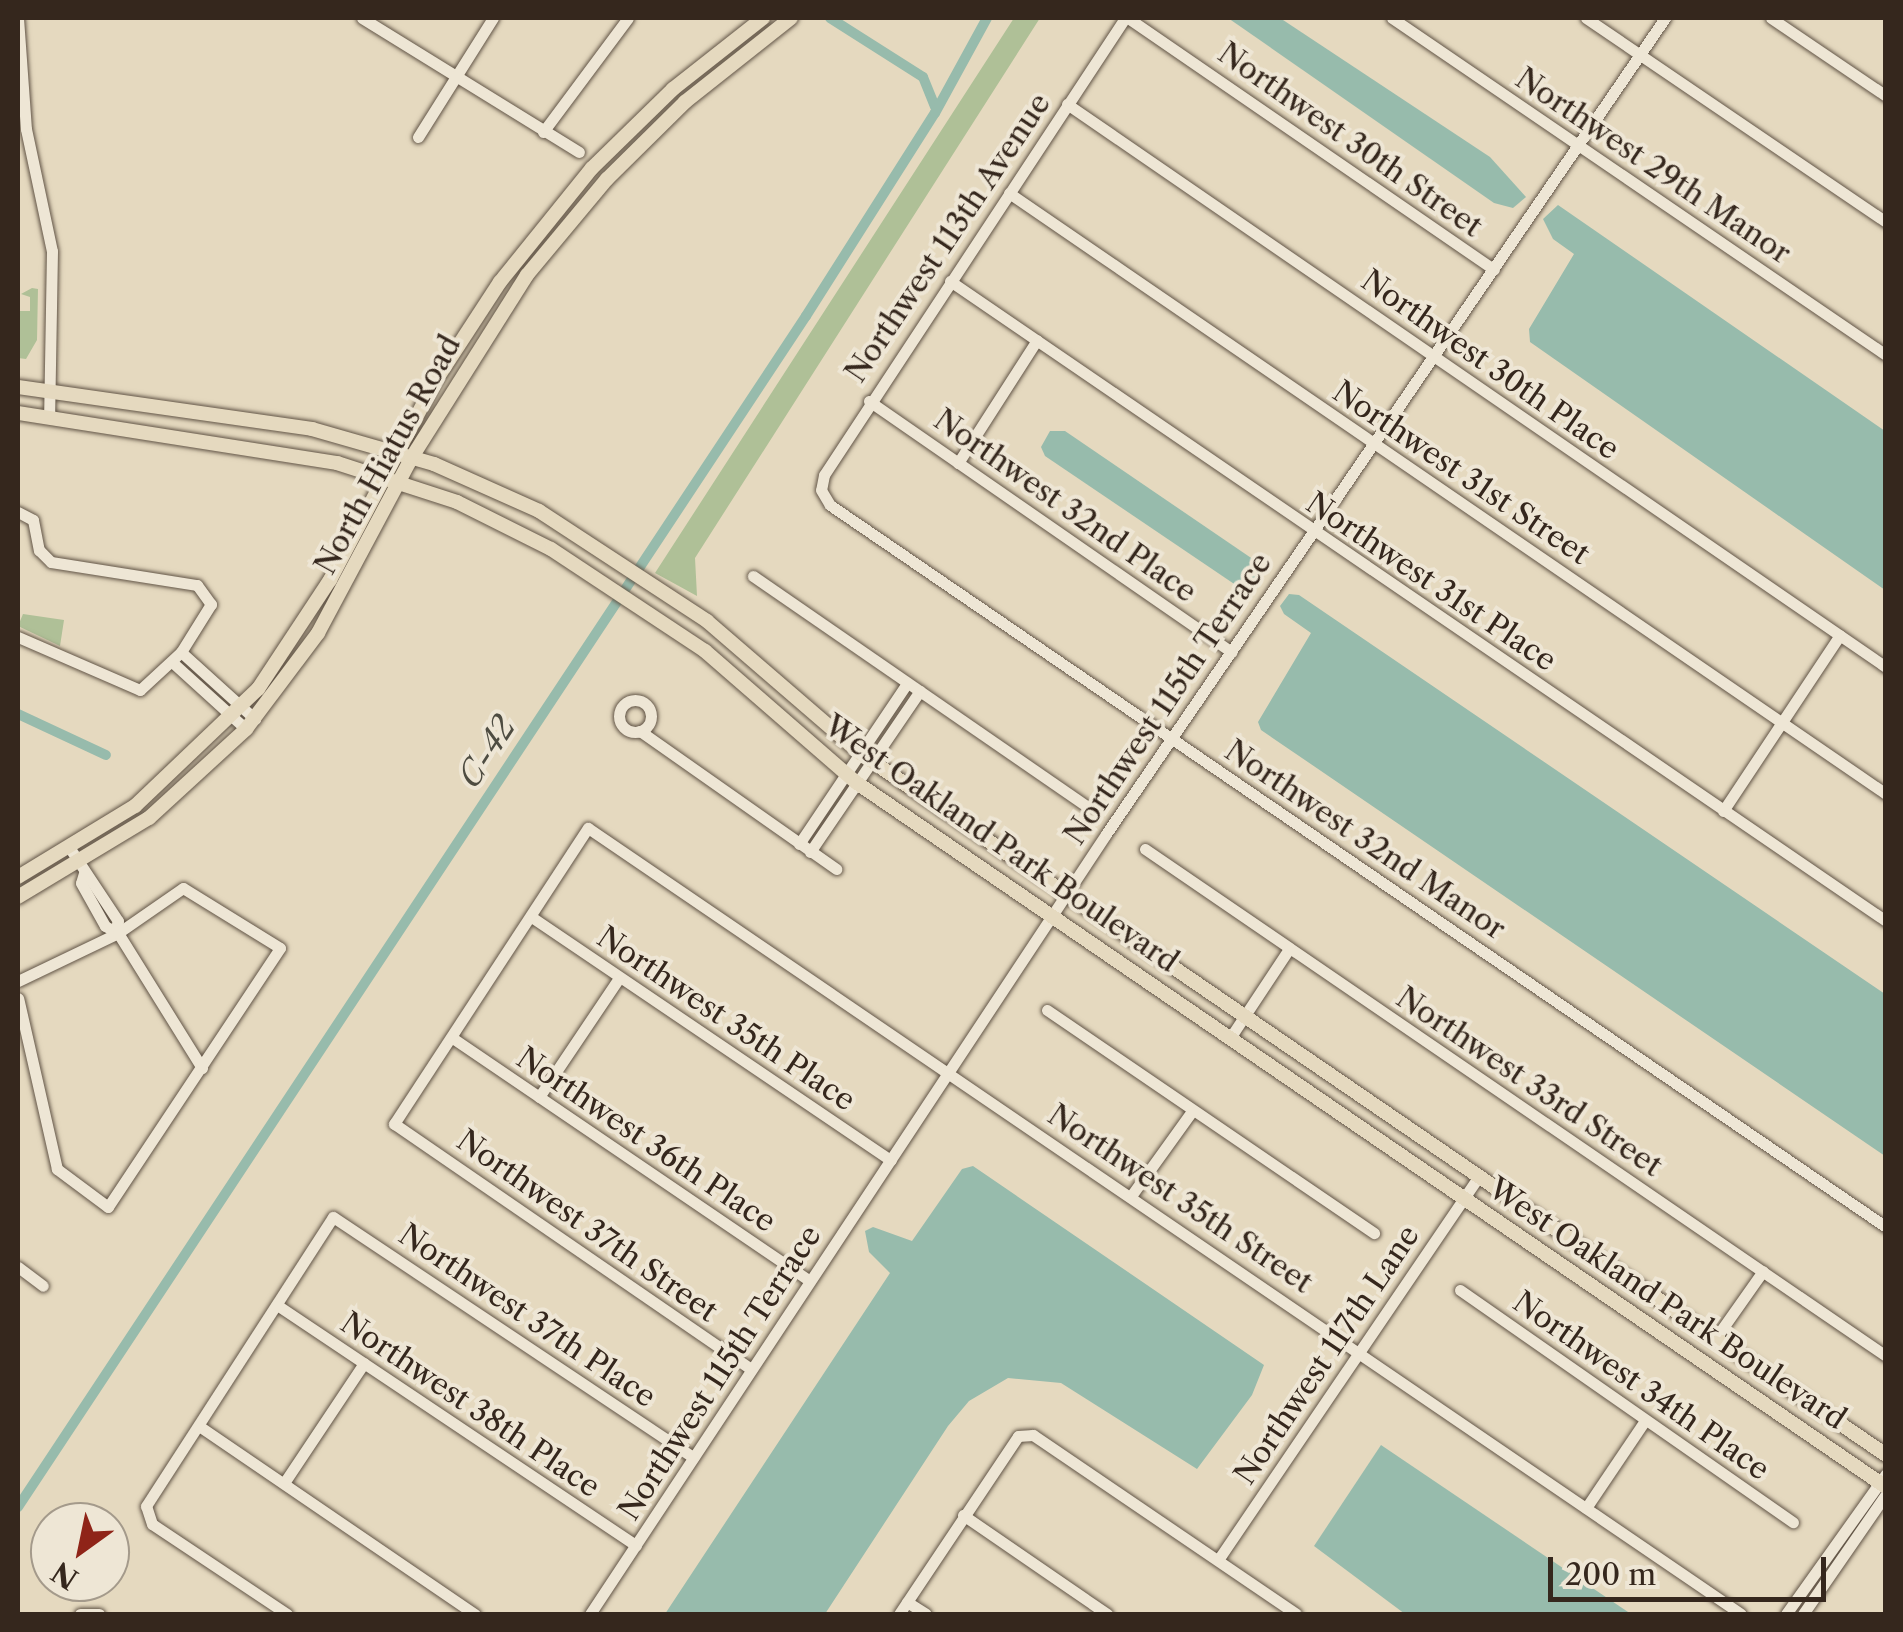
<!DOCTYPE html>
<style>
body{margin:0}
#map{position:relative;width:1903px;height:1632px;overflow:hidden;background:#e5d9bf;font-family:"Libre Caslon Text",serif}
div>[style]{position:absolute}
.green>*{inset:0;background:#afc097}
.water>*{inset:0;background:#97bbac}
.canal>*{height:10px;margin:-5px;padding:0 5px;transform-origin:5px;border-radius:5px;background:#97bbac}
.roads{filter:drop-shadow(0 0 2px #615446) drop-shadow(0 0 2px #615446)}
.minor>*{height:11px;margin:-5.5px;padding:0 5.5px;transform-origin:5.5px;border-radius:5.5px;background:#eee6d5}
.minor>.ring{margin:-5.5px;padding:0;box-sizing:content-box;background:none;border:11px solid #eee6d5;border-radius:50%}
.major>*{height:14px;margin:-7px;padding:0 7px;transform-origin:7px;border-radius:7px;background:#e5d9bf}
span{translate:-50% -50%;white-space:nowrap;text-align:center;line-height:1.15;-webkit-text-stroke:8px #eee6d5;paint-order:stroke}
.street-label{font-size:30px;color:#35271d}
.water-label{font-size:32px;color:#4e4c41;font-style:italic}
.frame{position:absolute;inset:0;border:20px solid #35271d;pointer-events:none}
.north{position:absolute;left:30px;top:1502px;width:100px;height:100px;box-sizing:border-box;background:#eee6d5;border:2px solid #a49a8b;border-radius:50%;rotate:213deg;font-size:28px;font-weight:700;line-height:40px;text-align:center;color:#35271d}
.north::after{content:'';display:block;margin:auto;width:35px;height:45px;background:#8f2418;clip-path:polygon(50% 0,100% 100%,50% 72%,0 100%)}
.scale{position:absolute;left:1548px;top:1557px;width:278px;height:45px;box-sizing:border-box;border:5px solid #35271d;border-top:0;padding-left:12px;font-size:30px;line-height:35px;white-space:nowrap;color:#35271d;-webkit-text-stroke:8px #eee6d5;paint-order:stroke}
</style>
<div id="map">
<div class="green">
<i style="clip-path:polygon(1014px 18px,1040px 18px,695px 558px,697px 596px,655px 573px)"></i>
<i style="clip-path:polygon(32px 288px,38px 289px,37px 340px,26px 359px,18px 358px,18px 311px,30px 311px,30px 297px,21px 294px)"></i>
<i style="clip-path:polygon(23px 614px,64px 620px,60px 646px,18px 626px)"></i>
</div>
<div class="water">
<i style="clip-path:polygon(1228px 18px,1280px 18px,1490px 157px,1526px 197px,1513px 208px,1494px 203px)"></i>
<i style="clip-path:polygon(1558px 205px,1885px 431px,1885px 590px,1530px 342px,1529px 329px,1574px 254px,1553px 239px,1543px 219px)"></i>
<i style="clip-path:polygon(1050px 431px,1065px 431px,1260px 564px,1261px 585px,1249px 594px,1045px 456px,1041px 447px)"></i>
<i style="clip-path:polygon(1289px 594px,1299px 595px,1885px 994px,1885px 1156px,1261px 730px,1258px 722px,1311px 633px,1284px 614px,1280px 606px)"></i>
<i style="clip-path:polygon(973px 1166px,1264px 1365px,1252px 1395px,1197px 1469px,1061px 1383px,1008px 1378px,969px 1401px,948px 1426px,825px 1614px,665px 1614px,890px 1273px,869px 1252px,865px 1231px,873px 1227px,912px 1241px,962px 1169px)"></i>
<i style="clip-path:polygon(1381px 1445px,1631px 1614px,1405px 1614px,1314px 1546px)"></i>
</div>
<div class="canal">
<i style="left:830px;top:18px;width:110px;rotate:32.4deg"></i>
<i style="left:923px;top:77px;width:32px;rotate:68deg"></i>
<i style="left:18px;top:714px;width:97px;rotate:25deg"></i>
<i style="left:18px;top:1507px;width:1428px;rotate:-56.51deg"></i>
<i style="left:806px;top:316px;width:241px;rotate:-57.6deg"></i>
<i style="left:935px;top:113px;width:108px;rotate:-61.3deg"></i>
</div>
<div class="roads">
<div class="minor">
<i style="left:18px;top:18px;width:111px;rotate:85.9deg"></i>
<i style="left:26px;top:129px;width:125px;rotate:78deg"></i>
<i style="left:52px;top:251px;width:166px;rotate:91deg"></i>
<i style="left:362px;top:18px;width:255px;rotate:31.7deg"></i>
<i style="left:1125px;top:18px;width:547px;rotate:123.37deg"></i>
<i style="left:824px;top:475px;width:15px;rotate:101deg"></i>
<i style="left:821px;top:490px;width:17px;rotate:59deg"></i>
<i style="left:830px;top:505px;width:1279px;rotate:34.36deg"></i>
<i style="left:1128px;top:18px;width:444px;rotate:34.5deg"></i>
<i style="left:1392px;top:18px;width:598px;rotate:34.3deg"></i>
<i style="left:1586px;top:18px;width:363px;rotate:34.2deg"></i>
<i style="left:1771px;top:18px;width:139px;rotate:34.1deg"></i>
<i style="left:1067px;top:104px;width:994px;rotate:34.51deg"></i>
<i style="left:543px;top:132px;width:142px;rotate:-53.3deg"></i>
<i style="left:418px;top:137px;width:141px;rotate:-57.8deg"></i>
<i style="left:1009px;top:193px;width:1063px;rotate:34.42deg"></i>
<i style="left:950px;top:281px;width:1134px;rotate:34.36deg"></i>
<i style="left:869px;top:401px;width:441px;rotate:34.7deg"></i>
<i style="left:958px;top:463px;width:146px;rotate:-57.3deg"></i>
<i style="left:18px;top:512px;width:17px;rotate:28deg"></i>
<i style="left:33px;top:520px;width:31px;rotate:79deg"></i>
<i style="left:39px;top:550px;width:17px;rotate:45deg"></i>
<i style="left:51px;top:562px;width:148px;rotate:9deg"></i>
<i style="left:197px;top:585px;width:24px;rotate:54deg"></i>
<i style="left:211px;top:604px;width:57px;rotate:122deg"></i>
<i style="left:181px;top:652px;width:56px;rotate:137.2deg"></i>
<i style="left:140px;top:690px;width:133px;rotate:-156.5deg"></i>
<i style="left:753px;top:576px;width:407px;rotate:34.6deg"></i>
<i style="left:181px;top:652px;width:100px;rotate:42.2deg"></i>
<i style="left:172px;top:662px;width:100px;rotate:42.2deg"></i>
<i class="ring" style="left:619px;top:700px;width:21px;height:21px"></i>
<i style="left:640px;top:731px;width:240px;rotate:35.1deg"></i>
<i style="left:1723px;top:811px;width:211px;rotate:-56.4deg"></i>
<i style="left:799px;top:844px;width:194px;rotate:-56.1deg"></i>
<i style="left:1145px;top:849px;width:898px;rotate:34.38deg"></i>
<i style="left:71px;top:850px;width:85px;rotate:56.5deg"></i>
<i style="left:118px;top:921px;width:9px;rotate:108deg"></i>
<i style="left:810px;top:852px;width:195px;rotate:-55.7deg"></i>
<i style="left:84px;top:873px;width:10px;rotate:107deg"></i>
<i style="left:81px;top:883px;width:49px;rotate:60.8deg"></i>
<i style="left:105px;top:926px;width:15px;rotate:28deg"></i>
<i style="left:118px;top:933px;width:159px;rotate:58.1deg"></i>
<i style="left:533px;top:918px;width:432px;rotate:34.1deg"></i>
<i style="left:18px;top:981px;width:111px;rotate:-25.6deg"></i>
<i style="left:118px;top:933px;width:79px;rotate:-34.7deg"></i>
<i style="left:183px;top:888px;width:114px;rotate:31.7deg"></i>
<i style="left:280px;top:948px;width:311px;rotate:123.6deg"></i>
<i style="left:108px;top:1207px;width:64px;rotate:-143.3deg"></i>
<i style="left:57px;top:1169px;width:175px;rotate:-102.8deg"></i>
<i style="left:1047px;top:1010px;width:396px;rotate:34.3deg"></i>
<i style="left:1230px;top:1038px;width:107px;rotate:-56.5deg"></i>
<i style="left:454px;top:1039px;width:430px;rotate:34.2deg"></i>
<i style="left:539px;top:1097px;width:143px;rotate:-56.1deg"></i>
<i style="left:1131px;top:1196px;width:105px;rotate:-54.3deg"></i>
<i style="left:18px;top:1267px;width:31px;rotate:37deg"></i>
<i style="left:1460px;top:1290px;width:406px;rotate:34.9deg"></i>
<i style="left:277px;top:1305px;width:432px;rotate:33.8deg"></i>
<i style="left:1715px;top:1339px;width:83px;rotate:-54.8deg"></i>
<i style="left:751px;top:1369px;width:433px;rotate:-145.5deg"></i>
<i style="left:394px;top:1124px;width:354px;rotate:-56.8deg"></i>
<i style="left:588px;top:828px;width:1395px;rotate:34.28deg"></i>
<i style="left:199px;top:1426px;width:334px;rotate:34.3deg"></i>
<i style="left:284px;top:1483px;width:144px;rotate:-56.3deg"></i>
<i style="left:1586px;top:1508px;width:104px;rotate:-56deg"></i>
<i style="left:963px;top:1515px;width:175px;rotate:34.5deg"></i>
<i style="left:1218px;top:1560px;width:463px;rotate:-55.8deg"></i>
<i style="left:907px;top:1602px;width:22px;rotate:32deg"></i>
<i style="left:80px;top:1614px;width:19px"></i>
<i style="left:287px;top:1614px;width:162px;rotate:-146.3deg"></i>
<i style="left:152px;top:1524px;width:19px;rotate:-108deg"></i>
<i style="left:146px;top:1506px;width:344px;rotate:-57.1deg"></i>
<i style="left:333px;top:1217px;width:433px;rotate:33.7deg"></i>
<i style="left:590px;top:1614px;width:935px;rotate:-56.51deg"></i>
<i style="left:1106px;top:834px;width:989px;rotate:-55.59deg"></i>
<i style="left:899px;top:1614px;width:214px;rotate:-56.2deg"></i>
<i style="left:1018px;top:1436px;width:15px;rotate:-4deg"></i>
<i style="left:1033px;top:1435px;width:318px;rotate:34.2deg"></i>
<i style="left:1786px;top:1614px;width:172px;rotate:-54.5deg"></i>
<i style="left:1803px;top:1614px;width:146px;rotate:-55.3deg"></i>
</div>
<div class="major">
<i style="left:18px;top:387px;width:297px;rotate:8.1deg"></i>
<i style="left:312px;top:429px;width:127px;rotate:16deg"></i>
<i style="left:434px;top:464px;width:115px;rotate:24.1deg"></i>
<i style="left:539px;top:511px;width:201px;rotate:33.2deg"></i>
<i style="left:707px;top:621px;width:202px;rotate:40.8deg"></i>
<i style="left:860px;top:753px;width:1243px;rotate:34.38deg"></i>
<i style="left:18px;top:413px;width:323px;rotate:8.9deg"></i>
<i style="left:337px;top:463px;width:126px;rotate:18deg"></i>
<i style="left:457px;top:502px;width:105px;rotate:26.6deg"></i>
<i style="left:551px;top:549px;width:185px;rotate:33.5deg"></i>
<i style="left:705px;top:651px;width:201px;rotate:41deg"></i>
<i style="left:857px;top:783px;width:1247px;rotate:34.38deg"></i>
<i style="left:18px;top:877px;width:137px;rotate:-31.3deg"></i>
<i style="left:135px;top:806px;width:170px;rotate:-43.6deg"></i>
<i style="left:258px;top:689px;width:131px;rotate:-56.6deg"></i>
<i style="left:330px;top:580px;width:226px;rotate:-62.1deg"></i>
<i style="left:436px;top:380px;width:117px;rotate:-56.9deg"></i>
<i style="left:500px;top:282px;width:146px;rotate:-51.1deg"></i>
<i style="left:592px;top:168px;width:113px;rotate:-44.3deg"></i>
<i style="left:673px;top:89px;width:115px;rotate:-38.3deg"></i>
<i style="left:18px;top:897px;width:153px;rotate:-31.1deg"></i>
<i style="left:149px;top:818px;width:132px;rotate:-42.5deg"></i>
<i style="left:246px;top:729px;width:120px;rotate:-53.1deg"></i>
<i style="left:318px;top:633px;width:200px;rotate:-61.9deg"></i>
<i style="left:412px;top:457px;width:215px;rotate:-57.7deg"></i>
<i style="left:527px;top:275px;width:125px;rotate:-50.2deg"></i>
<i style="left:607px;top:179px;width:110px;rotate:-44.6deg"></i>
<i style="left:685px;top:102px;width:135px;rotate:-38.4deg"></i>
</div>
</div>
<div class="street-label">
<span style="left:1350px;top:140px;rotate:35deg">Northwest 30th Street</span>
<span style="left:1653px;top:166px;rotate:34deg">Northwest 29th Manor</span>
<span style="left:948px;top:238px;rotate:-56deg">Northwest 113th Avenue</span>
<span style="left:1490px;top:365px;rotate:35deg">Northwest 30th Place</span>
<span style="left:388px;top:455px;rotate:-61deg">North Hiatus Road</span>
<span style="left:1461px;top:473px;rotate:34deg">Northwest 31st Street</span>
<span style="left:1065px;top:506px;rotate:35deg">Northwest 32nd Place</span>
<span style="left:1431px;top:582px;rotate:34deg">Northwest 31st Place</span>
<span style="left:1168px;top:699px;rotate:-56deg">Northwest 115th Terrace</span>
<span style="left:1365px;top:840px;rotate:34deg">Northwest 32nd Manor</span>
<span style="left:1001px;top:844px;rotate:35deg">West Oakland Park Boulevard</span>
<span style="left:726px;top:1019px;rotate:34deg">Northwest 35th Place</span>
<span style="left:1529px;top:1082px;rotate:34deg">Northwest 33rd Street</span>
<span style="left:646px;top:1140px;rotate:34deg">Northwest 36th Place</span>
<span style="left:1180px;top:1199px;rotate:34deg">Northwest 35th Street</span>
<span style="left:587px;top:1226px;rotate:35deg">Northwest 37th Street</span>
<span style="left:1667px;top:1304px;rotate:34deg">West Oakland Park Boulevard</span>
<span style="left:527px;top:1316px;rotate:34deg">Northwest 37th Place</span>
<span style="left:1327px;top:1355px;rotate:-56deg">Northwest 117th Lane</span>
<span style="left:720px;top:1373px;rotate:-57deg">Northwest 115th Terrace</span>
<span style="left:1641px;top:1386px;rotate:35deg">Northwest 34th Place</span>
<span style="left:470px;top:1405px;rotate:34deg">Northwest 38th Place</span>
</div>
<div class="water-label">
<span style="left:487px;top:752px;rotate:-57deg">C-42</span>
</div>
<div class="frame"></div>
<div class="north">N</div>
<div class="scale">200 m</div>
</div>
